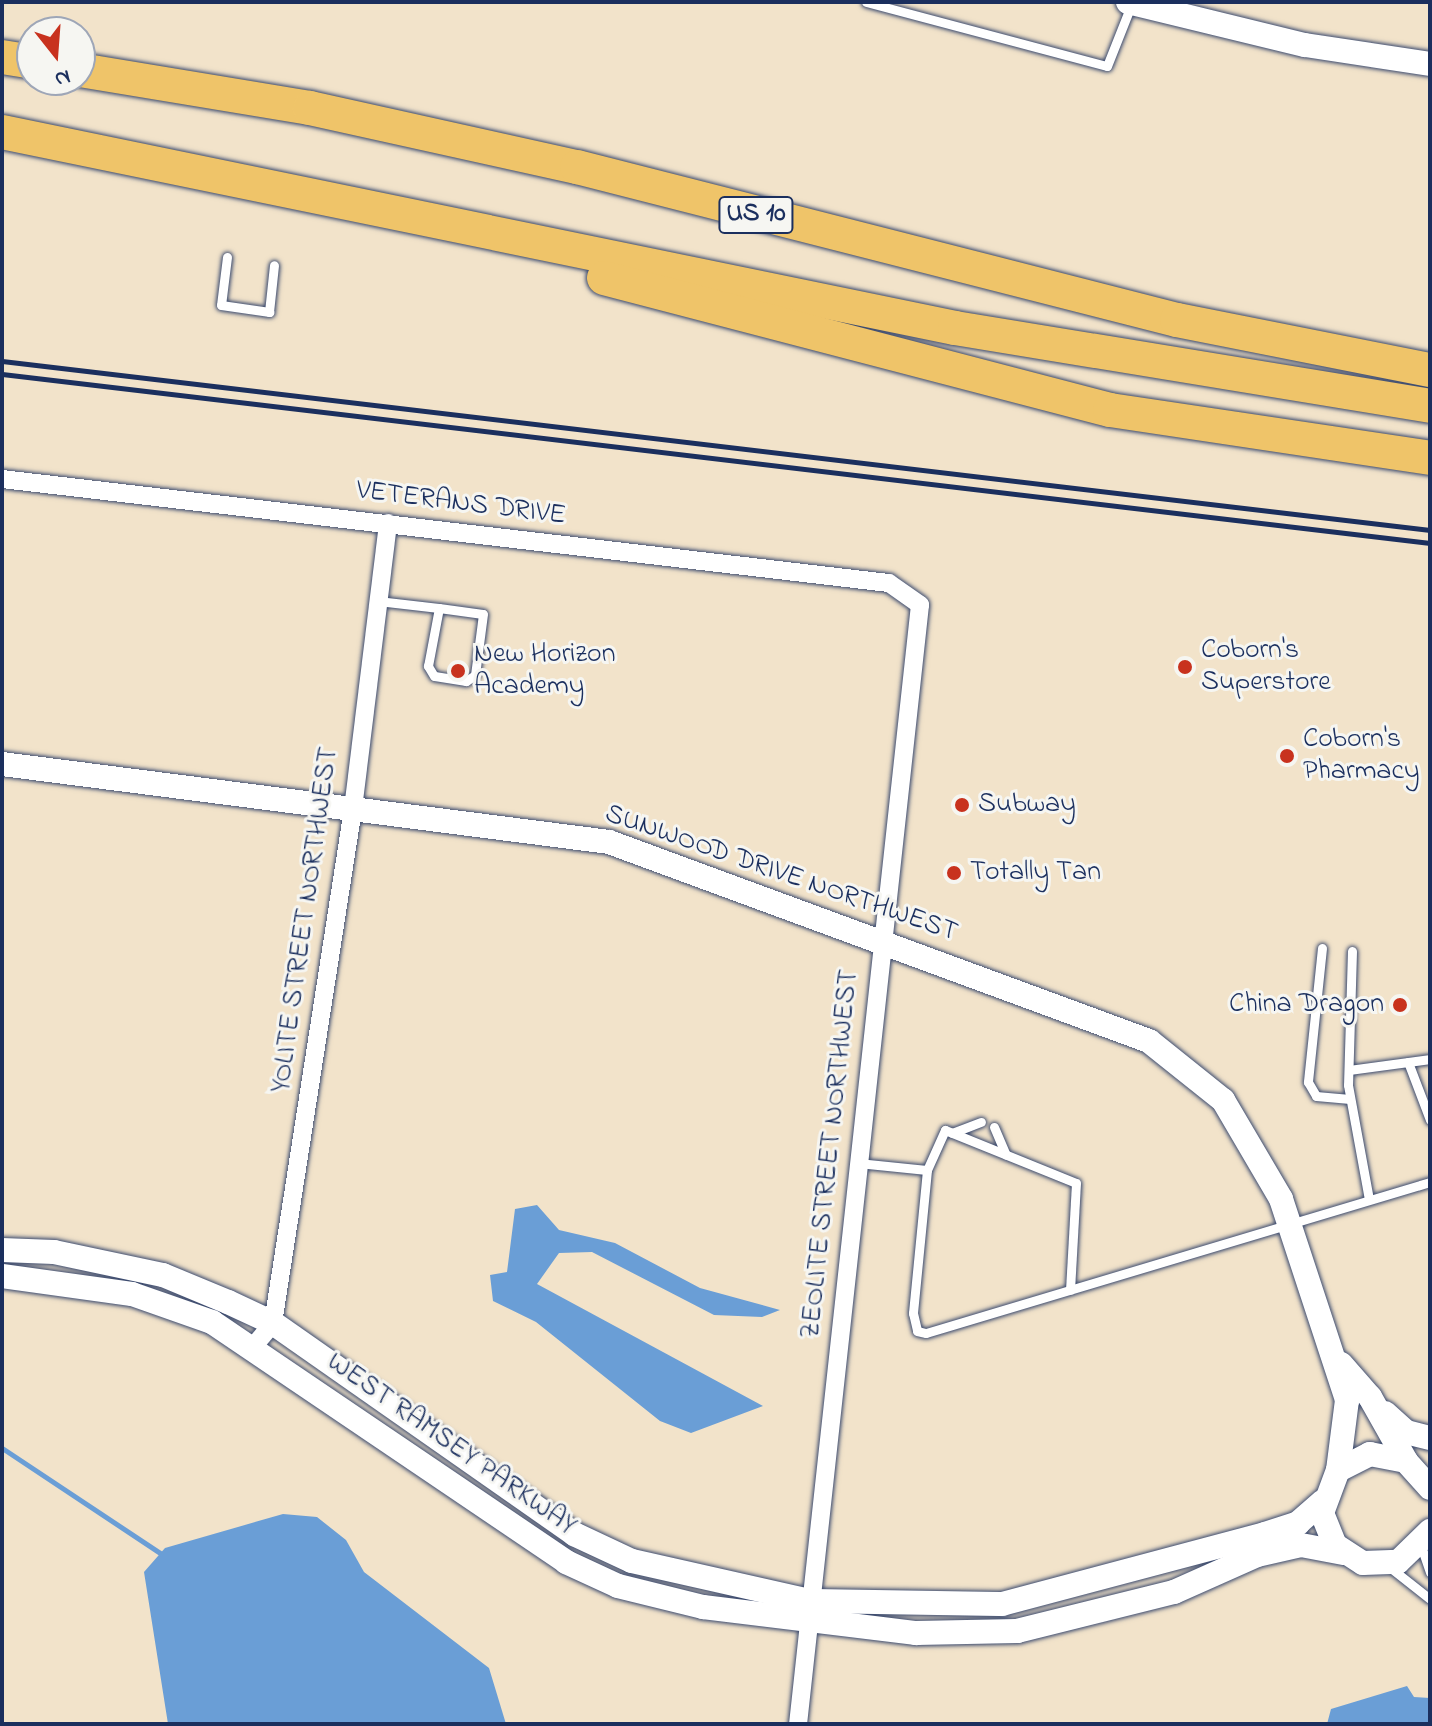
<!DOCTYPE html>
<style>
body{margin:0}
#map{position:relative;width:1432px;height:1726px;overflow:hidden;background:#f2e3ca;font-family:"Indie Flower",sans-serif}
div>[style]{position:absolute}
.water>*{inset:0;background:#6a9ed6}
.stream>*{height:5px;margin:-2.5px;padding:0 2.5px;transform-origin:2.5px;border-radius:2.5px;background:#6a9ed6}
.roads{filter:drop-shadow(0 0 2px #3b4a6e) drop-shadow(0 0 2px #3b4a6e)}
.service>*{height:9px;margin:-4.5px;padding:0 4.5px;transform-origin:4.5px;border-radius:4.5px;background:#fff}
.minor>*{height:18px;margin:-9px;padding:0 9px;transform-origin:9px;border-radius:9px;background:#fff}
.tertiary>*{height:24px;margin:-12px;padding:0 12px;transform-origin:12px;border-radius:12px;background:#fff}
.motorway>*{height:34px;margin:-17px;padding:0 17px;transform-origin:17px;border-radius:17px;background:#efc469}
.rail>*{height:5px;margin:-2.5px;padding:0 2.5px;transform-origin:2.5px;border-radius:2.5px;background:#1b2f5e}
.dots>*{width:22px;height:22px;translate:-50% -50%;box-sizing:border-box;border:4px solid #f6f6f2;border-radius:50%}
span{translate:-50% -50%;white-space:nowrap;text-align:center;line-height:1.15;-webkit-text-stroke:6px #f6f6f2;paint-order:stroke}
.shield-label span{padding:2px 6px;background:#f6f6f2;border:2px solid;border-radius:6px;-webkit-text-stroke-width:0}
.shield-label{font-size:26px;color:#1b2f5e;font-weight:700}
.street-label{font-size:28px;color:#1b2f5e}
.poi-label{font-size:28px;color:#1b2f5e}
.left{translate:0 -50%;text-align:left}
.right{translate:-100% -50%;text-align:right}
.frame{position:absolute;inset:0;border:4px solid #1b2f5e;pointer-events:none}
.north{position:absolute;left:16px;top:16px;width:80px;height:80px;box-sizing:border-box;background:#f6f6f2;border:2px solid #9ea6b7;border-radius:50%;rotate:163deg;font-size:22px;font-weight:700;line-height:32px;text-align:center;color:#1b2f5e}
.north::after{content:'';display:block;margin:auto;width:28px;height:36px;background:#c8321e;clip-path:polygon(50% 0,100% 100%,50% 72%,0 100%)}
</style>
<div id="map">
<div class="water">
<i style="clip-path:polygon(537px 1205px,559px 1230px,615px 1243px,700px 1288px,780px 1310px,762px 1317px,714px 1315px,592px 1252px,559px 1253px,537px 1284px,763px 1406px,691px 1433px,660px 1421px,536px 1322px,493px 1301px,490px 1275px,507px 1272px,515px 1209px)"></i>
<i style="clip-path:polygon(283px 1514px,317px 1517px,346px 1540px,364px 1572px,489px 1668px,506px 1724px,168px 1724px,144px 1572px,165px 1548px)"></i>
<i style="clip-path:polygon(1407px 1686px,1414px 1697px,1430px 1698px,1430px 1724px,1327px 1724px,1331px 1709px)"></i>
</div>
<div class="stream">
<i style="left:2px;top:1448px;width:190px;rotate:33.6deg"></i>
</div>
<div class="roads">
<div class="service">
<i style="left:866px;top:2px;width:249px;rotate:14.9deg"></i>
<i style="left:1107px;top:66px;width:68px;rotate:-68.4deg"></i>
<i style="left:227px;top:257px;width:48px;rotate:97.1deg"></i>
<i style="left:221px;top:305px;width:49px;rotate:8.3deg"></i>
<i style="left:269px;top:312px;width:47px;rotate:-83.9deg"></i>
<i style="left:378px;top:601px;width:61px;rotate:6.5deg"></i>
<i style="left:439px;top:608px;width:44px;rotate:7.8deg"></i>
<i style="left:483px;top:614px;width:62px;rotate:97.5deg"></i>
<i style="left:475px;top:675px;width:11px;rotate:146deg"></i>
<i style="left:466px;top:681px;width:32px;rotate:-171deg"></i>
<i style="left:434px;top:676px;width:12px;rotate:-121deg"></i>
<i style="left:428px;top:666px;width:59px;rotate:-79.3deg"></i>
<i style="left:1322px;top:948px;width:135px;rotate:96deg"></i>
<i style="left:1308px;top:1082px;width:16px;rotate:60deg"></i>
<i style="left:1316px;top:1096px;width:34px;rotate:5deg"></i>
<i style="left:1352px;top:951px;width:134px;rotate:91.7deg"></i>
<i style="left:1348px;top:1085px;width:116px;rotate:79.6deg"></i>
<i style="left:1408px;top:1062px;width:62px;rotate:69.2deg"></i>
<i style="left:1349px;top:1070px;width:82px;rotate:-7.7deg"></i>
<i style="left:994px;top:1127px;width:30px;rotate:67deg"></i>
<i style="left:952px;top:1133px;width:31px;rotate:-21deg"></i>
<i style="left:858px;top:1163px;width:69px;rotate:5.8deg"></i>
<i style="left:927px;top:1170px;width:144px;rotate:95.6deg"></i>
<i style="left:913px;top:1313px;width:18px;rotate:77deg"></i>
<i style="left:917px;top:1331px;width:9px;rotate:13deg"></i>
<i style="left:926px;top:1333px;width:526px;rotate:-16.68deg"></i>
<i style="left:927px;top:1170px;width:44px;rotate:-65.8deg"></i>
<i style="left:945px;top:1130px;width:141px;rotate:22deg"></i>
<i style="left:1076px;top:1183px;width:107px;rotate:93.2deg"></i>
<i style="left:1421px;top:1546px;width:28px;rotate:71deg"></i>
<i style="left:1392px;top:1569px;width:48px;rotate:38.3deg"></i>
</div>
<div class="minor">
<i style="left:2px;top:479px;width:893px;rotate:6.69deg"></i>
<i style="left:889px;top:583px;width:38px;rotate:35deg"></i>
<i style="left:920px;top:605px;width:1126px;rotate:96.22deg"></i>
<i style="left:253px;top:1347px;width:31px;rotate:-50deg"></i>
<i style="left:273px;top:1323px;width:520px;rotate:-81.15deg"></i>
<i style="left:353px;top:809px;width:288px;rotate:-83deg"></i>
</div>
<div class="tertiary">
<i style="left:1128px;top:2px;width:182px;rotate:13.7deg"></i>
<i style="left:1305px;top:45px;width:126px;rotate:8.6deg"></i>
<i style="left:2px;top:764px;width:612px;rotate:7.32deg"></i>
<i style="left:609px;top:842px;width:576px;rotate:20.23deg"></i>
<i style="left:1149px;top:1041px;width:95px;rotate:38.6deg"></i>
<i style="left:1223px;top:1100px;width:115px;rotate:59.6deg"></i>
<i style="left:1281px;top:1199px;width:212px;rotate:71.8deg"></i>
<i style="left:1347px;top:1400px;width:71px;rotate:97.3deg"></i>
<i style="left:2px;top:1250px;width:52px;rotate:2.2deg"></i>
<i style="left:54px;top:1252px;width:111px;rotate:11.9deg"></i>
<i style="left:163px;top:1275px;width:70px;rotate:22.6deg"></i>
<i style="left:228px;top:1302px;width:50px;rotate:25deg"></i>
<i style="left:273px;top:1323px;width:368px;rotate:35deg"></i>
<i style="left:574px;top:1534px;width:64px;rotate:25deg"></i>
<i style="left:632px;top:1561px;width:182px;rotate:12.7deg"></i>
<i style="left:810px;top:1601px;width:192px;rotate:0.9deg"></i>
<i style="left:1002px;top:1604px;width:272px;rotate:-14.9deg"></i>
<i style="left:1265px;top:1534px;width:35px;rotate:-18deg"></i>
<i style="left:1298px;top:1523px;width:33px;rotate:-41deg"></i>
<i style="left:2px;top:1276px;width:131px;rotate:7.9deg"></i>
<i style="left:132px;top:1294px;width:85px;rotate:19.3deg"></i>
<i style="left:212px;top:1322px;width:428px;rotate:34.1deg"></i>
<i style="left:566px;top:1562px;width:57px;rotate:24.8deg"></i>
<i style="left:618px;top:1586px;width:88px;rotate:13.9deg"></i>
<i style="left:703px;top:1607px;width:215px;rotate:7deg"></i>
<i style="left:916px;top:1633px;width:101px;rotate:-1.1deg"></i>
<i style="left:1017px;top:1631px;width:162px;rotate:-14deg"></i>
<i style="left:1174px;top:1592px;width:91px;rotate:-24deg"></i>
<i style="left:1257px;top:1555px;width:45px;rotate:-12.8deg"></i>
<i style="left:1301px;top:1545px;width:43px;rotate:10.8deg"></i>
<i style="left:1341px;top:1364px;width:44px;rotate:48.7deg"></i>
<i style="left:1370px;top:1397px;width:73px;rotate:60.6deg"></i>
<i style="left:1385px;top:1413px;width:28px;rotate:42deg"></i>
<i style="left:1406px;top:1432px;width:25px;rotate:14deg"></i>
<i style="left:1430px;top:1488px;width:36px;rotate:-132deg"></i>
<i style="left:1406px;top:1461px;width:37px;rotate:-169deg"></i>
<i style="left:1370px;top:1454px;width:36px;rotate:153deg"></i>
<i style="left:1338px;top:1470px;width:46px;rotate:110.4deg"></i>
<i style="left:1322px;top:1513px;width:35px;rotate:68deg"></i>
<i style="left:1335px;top:1545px;width:33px;rotate:33deg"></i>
<i style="left:1363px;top:1563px;width:35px;rotate:-2deg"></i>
<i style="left:1398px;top:1562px;width:45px;rotate:-44.1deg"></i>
</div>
<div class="motorway">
<i style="left:2px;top:57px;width:30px;rotate:9deg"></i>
<i style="left:80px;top:70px;width:233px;rotate:9.4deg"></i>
<i style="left:310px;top:108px;width:273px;rotate:12.5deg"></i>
<i style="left:577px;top:167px;width:619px;rotate:14.31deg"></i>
<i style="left:1177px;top:320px;width:258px;rotate:11.2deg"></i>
<i style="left:2px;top:132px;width:973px;rotate:11.62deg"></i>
<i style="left:955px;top:328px;width:481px;rotate:9.3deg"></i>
<i style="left:604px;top:278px;width:523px;rotate:14.62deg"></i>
<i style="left:1110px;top:410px;width:324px;rotate:8.5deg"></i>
</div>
</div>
<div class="rail">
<i style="left:2px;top:361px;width:1438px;rotate:6.75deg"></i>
<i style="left:2px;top:374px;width:1438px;rotate:6.75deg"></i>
</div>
<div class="dots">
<i style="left:1185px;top:667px;background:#c8321e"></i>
<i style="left:458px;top:671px;background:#c8321e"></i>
<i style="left:1287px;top:756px;background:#c8321e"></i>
<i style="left:962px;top:805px;background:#c8321e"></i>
<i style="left:954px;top:873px;background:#c8321e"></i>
<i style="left:1400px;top:1005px;background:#c8321e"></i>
</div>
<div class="shield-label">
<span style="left:756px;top:215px">US 10</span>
</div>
<div class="street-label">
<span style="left:461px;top:504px;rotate:7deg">VETERANS DRIVE</span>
<span style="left:781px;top:874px;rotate:19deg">SUNWOOD DRIVE NORTHWEST</span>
<span style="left:306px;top:920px;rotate:-82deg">YOLITE STREET NORTHWEST</span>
<span style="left:831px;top:1154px;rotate:-84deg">ZEOLITE STREET NORTHWEST</span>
<span style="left:451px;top:1445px;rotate:35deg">WEST RAMSEY PARKWAY</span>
</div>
<div class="poi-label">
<span class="left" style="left:1201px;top:667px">Coborn's<br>Superstore</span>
<span class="left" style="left:474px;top:671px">New Horizon<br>Academy</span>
<span class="left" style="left:1303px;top:756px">Coborn's<br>Pharmacy</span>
<span class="left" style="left:978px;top:805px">Subway</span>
<span class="left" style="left:970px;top:873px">Totally Tan</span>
<span class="right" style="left:1384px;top:1005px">China Dragon</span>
</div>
<div class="frame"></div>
<div class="north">N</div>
</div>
